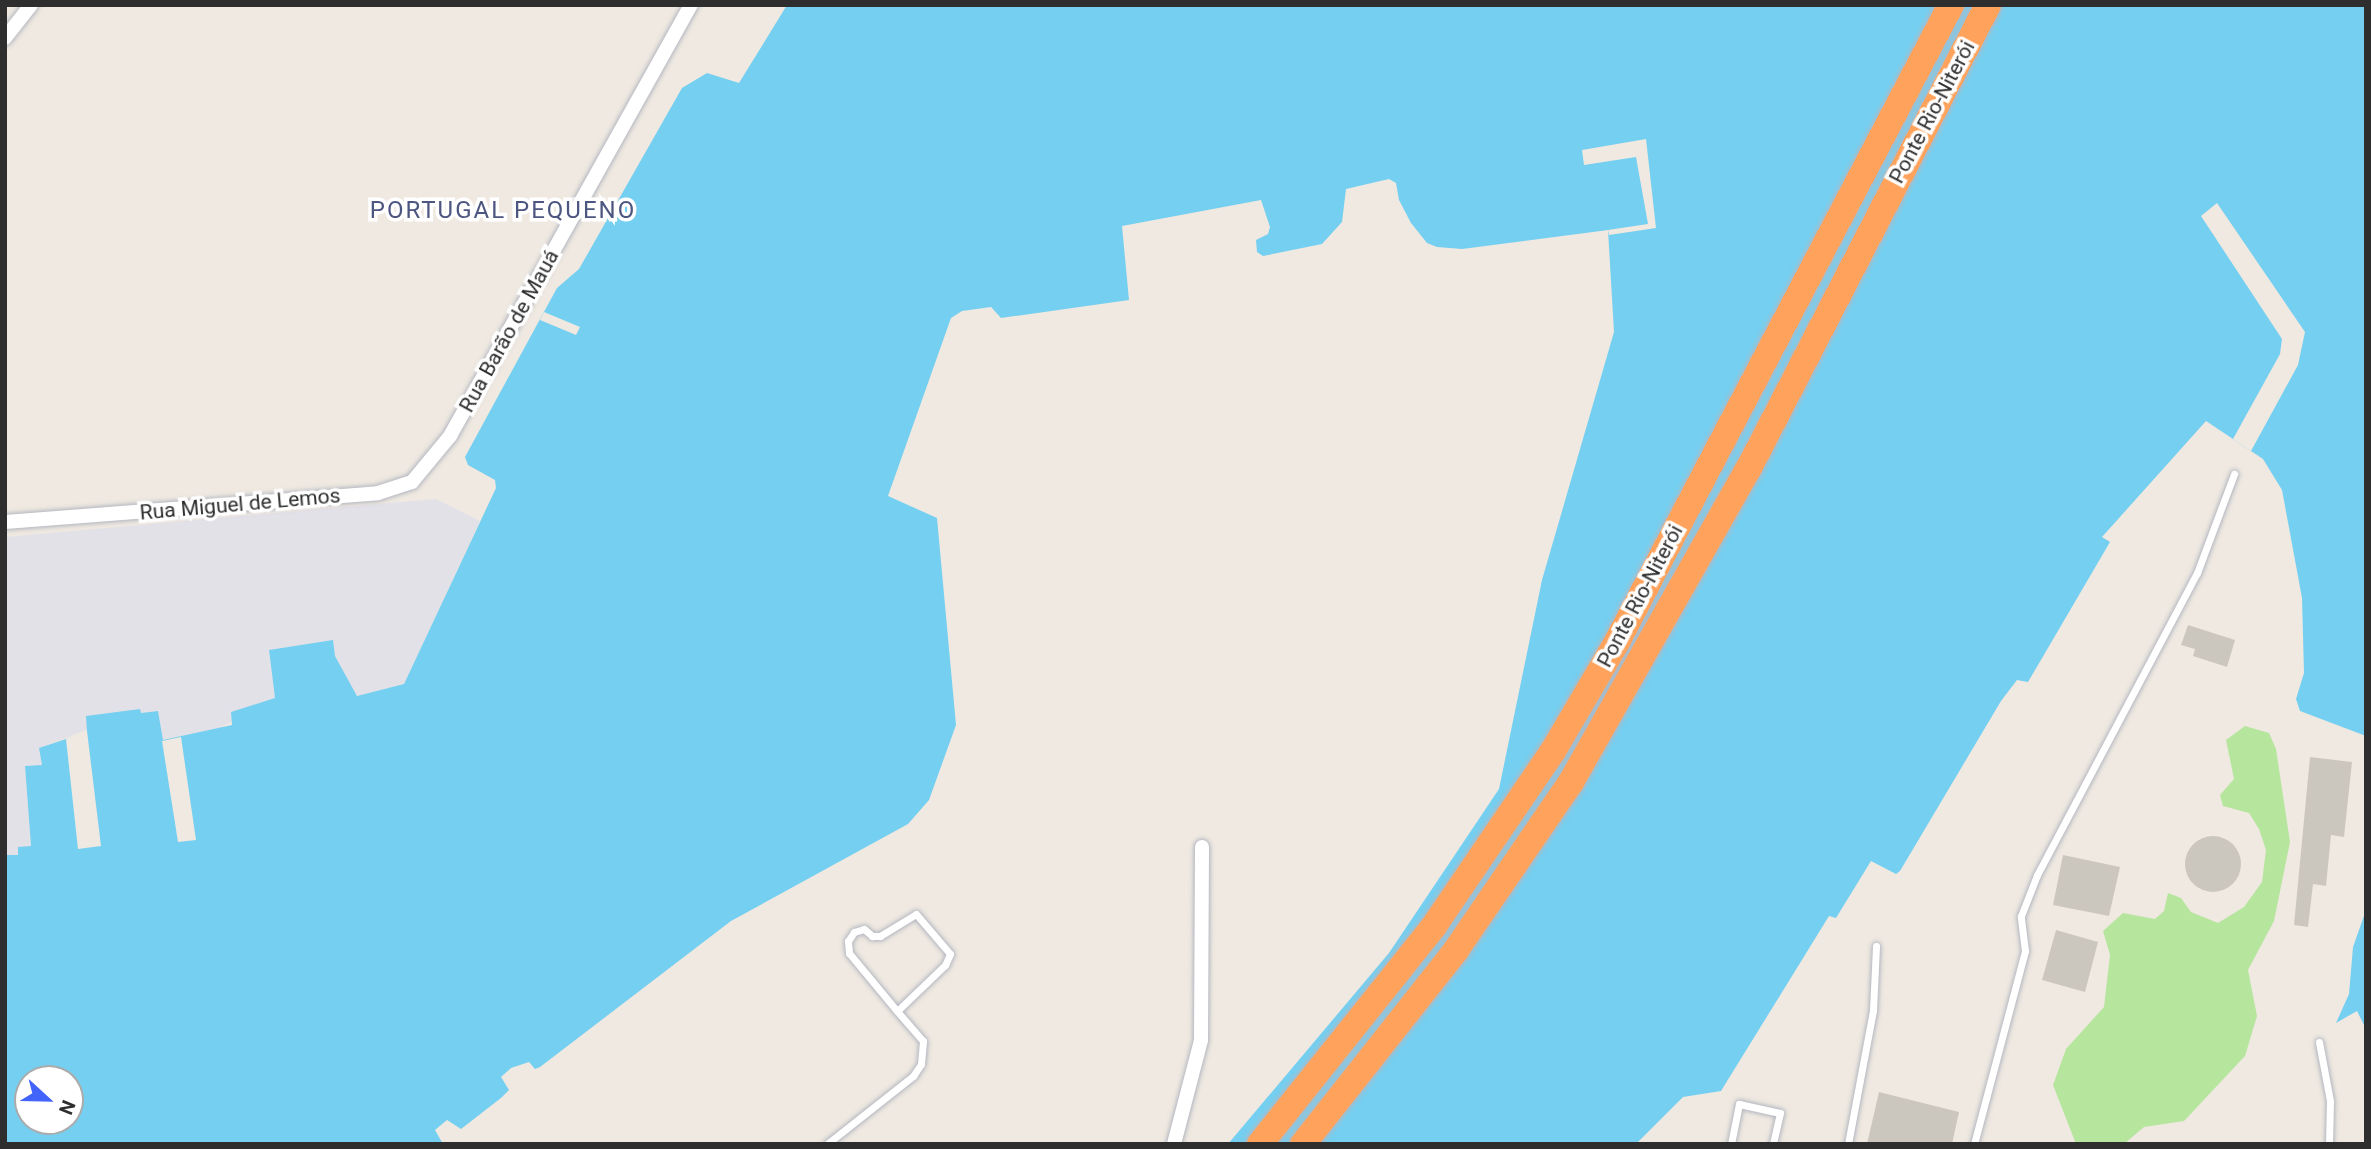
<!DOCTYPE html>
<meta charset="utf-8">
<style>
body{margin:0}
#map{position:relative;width:2371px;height:1149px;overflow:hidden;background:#efe9e1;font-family:Roboto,sans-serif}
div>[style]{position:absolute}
.industrial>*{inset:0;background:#e3e1e8}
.green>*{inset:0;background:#b6e59e}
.water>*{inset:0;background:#75cff0}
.pier>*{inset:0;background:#efe9e1}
.building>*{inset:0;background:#cbc7bf}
.round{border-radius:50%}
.roads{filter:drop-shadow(0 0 2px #b4b7c1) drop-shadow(0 0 2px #b4b7c1)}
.service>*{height:7px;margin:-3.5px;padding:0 3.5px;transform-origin:3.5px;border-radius:3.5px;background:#fff}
.minor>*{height:14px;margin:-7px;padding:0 7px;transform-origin:7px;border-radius:7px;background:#fff}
.motorway>*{height:26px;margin:-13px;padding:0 13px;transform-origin:13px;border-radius:13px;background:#ffa35c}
span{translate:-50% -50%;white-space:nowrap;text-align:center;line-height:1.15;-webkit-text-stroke:7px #fff;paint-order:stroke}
.street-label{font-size:21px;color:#2e2e2e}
.quarter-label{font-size:24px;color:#4d5680;letter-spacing:2px}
.frame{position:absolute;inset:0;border:7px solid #2e2e2e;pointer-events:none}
.north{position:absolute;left:14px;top:1065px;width:70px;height:70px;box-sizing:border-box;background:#fff;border:2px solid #ababab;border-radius:50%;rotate:112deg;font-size:19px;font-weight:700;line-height:28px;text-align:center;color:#2e2e2e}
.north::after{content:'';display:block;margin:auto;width:24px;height:32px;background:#4264fb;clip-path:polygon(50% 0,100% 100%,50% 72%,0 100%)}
</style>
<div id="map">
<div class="industrial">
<i style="clip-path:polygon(436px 499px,480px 521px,404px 684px,357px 696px,335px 656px,269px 651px,275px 698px,214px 731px,178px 842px,158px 711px,141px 713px,140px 709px,40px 748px,43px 765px,25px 766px,31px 847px,19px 855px,5px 855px,5px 537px)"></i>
</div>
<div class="green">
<i style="clip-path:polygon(2245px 726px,2269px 733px,2276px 749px,2290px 842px,2274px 921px,2248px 970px,2257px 1016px,2245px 1056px,2184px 1121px,2144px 1127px,2124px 1144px,2076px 1144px,2053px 1085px,2066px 1049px,2104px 1007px,2110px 955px,2103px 931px,2123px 913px,2155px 919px,2164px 911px,2168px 893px,2181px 898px,2191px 912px,2218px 923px,2244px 907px,2262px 882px,2266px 850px,2259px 829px,2249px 813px,2223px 806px,2220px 795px,2234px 779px,2226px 740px)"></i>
</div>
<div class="water">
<i style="clip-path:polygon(evenodd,787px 5px,2366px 5px,2366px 736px,2300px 711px,2296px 699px,2304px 673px,2302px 598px,2282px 490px,2263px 459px,2206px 421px,2102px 537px,2110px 542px,2028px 682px,2017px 680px,2001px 701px,1900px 871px,1896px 874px,1871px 861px,1836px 918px,1829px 916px,1721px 1091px,1683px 1097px,1636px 1144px,1228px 1144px,1389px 953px,1499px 789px,1542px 580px,1614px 332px,1608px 230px,1462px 249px,1437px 247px,1427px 243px,1411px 223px,1399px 200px,1396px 183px,1389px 179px,1346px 189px,1342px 222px,1322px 244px,1263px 256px,1257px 252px,1256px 240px,1268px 234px,1270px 227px,1261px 200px,1122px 226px,1129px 300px,1001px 318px,991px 307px,962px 311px,951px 318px,888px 496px,937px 518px,956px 725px,929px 800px,908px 824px,731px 921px,540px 1067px,535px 1069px,529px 1062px,511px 1068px,501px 1077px,509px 1090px,501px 1098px,461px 1129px,447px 1120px,435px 1130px,443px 1144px,5px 1144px,5px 855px,18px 855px,18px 847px,31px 846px,25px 766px,42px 765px,39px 748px,87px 732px,86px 716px,140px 709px,141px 713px,158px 711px,163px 740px,232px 725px,231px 712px,275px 698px,269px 650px,333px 640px,335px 656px,357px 696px,404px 684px,496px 488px,495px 480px,468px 465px,465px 457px,557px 288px,579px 269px,682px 88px,707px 73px,739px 83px,787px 5px,28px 1079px,70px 1079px,70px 1121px,28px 1121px,28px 1079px)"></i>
<i style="clip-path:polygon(2366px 910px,2366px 1029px,2357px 1011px,2336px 1023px,2349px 994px,2353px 947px)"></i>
</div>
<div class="pier">
<i style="clip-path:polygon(1646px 139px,1656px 228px,1609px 235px,1608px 230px,1648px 224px,1636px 157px,1584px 165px,1582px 150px)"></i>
<i style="clip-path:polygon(2217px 203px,2305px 332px,2298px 365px,2251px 451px,2233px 439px,2280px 354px,2282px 339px,2201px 216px)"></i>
<i style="clip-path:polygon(544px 312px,580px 327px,576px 335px,540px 320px)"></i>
<i style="clip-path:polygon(87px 731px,101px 846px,78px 849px,66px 739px)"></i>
<i style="clip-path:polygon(181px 737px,196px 840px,178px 842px,162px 741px)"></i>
</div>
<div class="building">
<i style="clip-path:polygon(2188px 625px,2235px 640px,2227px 667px,2193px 656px,2195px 649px,2181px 645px)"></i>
<i style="clip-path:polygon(2310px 757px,2352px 762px,2344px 837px,2331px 835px,2326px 886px,2313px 884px,2308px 927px,2294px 925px)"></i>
<i class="round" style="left:2185px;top:836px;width:56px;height:56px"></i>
<i style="clip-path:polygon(2063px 855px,2120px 867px,2109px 916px,2053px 905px)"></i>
<i style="clip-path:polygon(2056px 930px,2098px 942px,2085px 992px,2042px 980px)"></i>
<i style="clip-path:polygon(1879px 1092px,1959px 1112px,1952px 1144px,1867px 1144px)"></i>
</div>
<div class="roads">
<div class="service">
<i style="left:2319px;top:1042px;width:60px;rotate:79.4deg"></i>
<i style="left:2330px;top:1101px;width:43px;rotate:91.3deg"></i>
<i style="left:827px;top:1144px;width:110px;rotate:-38.3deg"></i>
<i style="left:913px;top:1076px;width:14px;rotate:-56deg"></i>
<i style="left:921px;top:1064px;width:23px;rotate:-85deg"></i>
<i style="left:923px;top:1041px;width:40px;rotate:-131deg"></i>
<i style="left:897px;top:1011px;width:75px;rotate:-129.6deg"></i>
<i style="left:849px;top:953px;width:12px;rotate:-95deg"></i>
<i style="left:848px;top:941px;width:11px;rotate:-56deg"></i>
<i style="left:854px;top:932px;width:10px;rotate:-17deg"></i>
<i style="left:864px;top:929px;width:11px;rotate:41deg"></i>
<i style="left:872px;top:936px;width:8px"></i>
<i style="left:880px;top:936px;width:42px;rotate:-31.4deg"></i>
<i style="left:916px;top:914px;width:52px;rotate:49.6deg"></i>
<i style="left:950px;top:954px;width:12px;rotate:114deg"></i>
<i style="left:945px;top:965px;width:66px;rotate:136.2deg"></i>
<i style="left:1731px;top:1144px;width:41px;rotate:-78.7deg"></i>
<i style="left:1739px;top:1104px;width:42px;rotate:12.4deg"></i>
<i style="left:1780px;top:1113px;width:32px;rotate:103deg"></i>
<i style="left:1848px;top:1144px;width:136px;rotate:-79.4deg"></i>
<i style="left:1873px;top:1010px;width:64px;rotate:-87.3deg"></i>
<i style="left:1974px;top:1144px;width:200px;rotate:-75.2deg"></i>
<i style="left:2025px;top:951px;width:35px;rotate:-97deg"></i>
<i style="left:2021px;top:916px;width:44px;rotate:-68.7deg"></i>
<i style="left:2037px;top:875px;width:342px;rotate:-62.1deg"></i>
<i style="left:2197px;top:573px;width:106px;rotate:-69.5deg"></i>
</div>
<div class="minor">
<i style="left:5px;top:38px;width:42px;rotate:-51.8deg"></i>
<i style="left:5px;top:522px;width:374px;rotate:-4.4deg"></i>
<i style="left:378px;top:493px;width:36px;rotate:-18deg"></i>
<i style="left:412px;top:482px;width:60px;rotate:-50.4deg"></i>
<i style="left:450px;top:436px;width:494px;rotate:-60.8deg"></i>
<i style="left:1174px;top:1144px;width:107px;rotate:-75.4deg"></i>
<i style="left:1201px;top:1040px;width:193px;rotate:-89.7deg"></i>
</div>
<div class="motorway">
<i style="left:1260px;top:1144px;width:279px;rotate:-51.4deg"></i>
<i style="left:1434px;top:926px;width:212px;rotate:-55.8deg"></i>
<i style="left:1553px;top:751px;width:129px;rotate:-59.6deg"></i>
<i style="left:1618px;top:640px;width:717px;rotate:-62.33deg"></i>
<i style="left:1303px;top:1144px;width:247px;rotate:-51.7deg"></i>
<i style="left:1456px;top:950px;width:204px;rotate:-55.6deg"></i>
<i style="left:1571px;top:782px;width:361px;rotate:-60.5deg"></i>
<i style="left:1749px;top:468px;width:521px;rotate:-62.7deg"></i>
</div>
</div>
<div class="street-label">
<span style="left:1932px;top:112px;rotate:-62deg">Ponte Rio-Niterói</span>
<span style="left:509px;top:331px;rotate:-61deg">Rua Barão de Mauá</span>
<span style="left:240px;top:504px;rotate:-5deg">Rua Miguel de Lemos</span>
<span style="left:1640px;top:596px;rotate:-62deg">Ponte Rio-Niterói</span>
</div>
<div class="quarter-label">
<span style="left:503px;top:211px">PORTUGAL PEQUENO</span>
</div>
<div class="frame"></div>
<div class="north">N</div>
</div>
